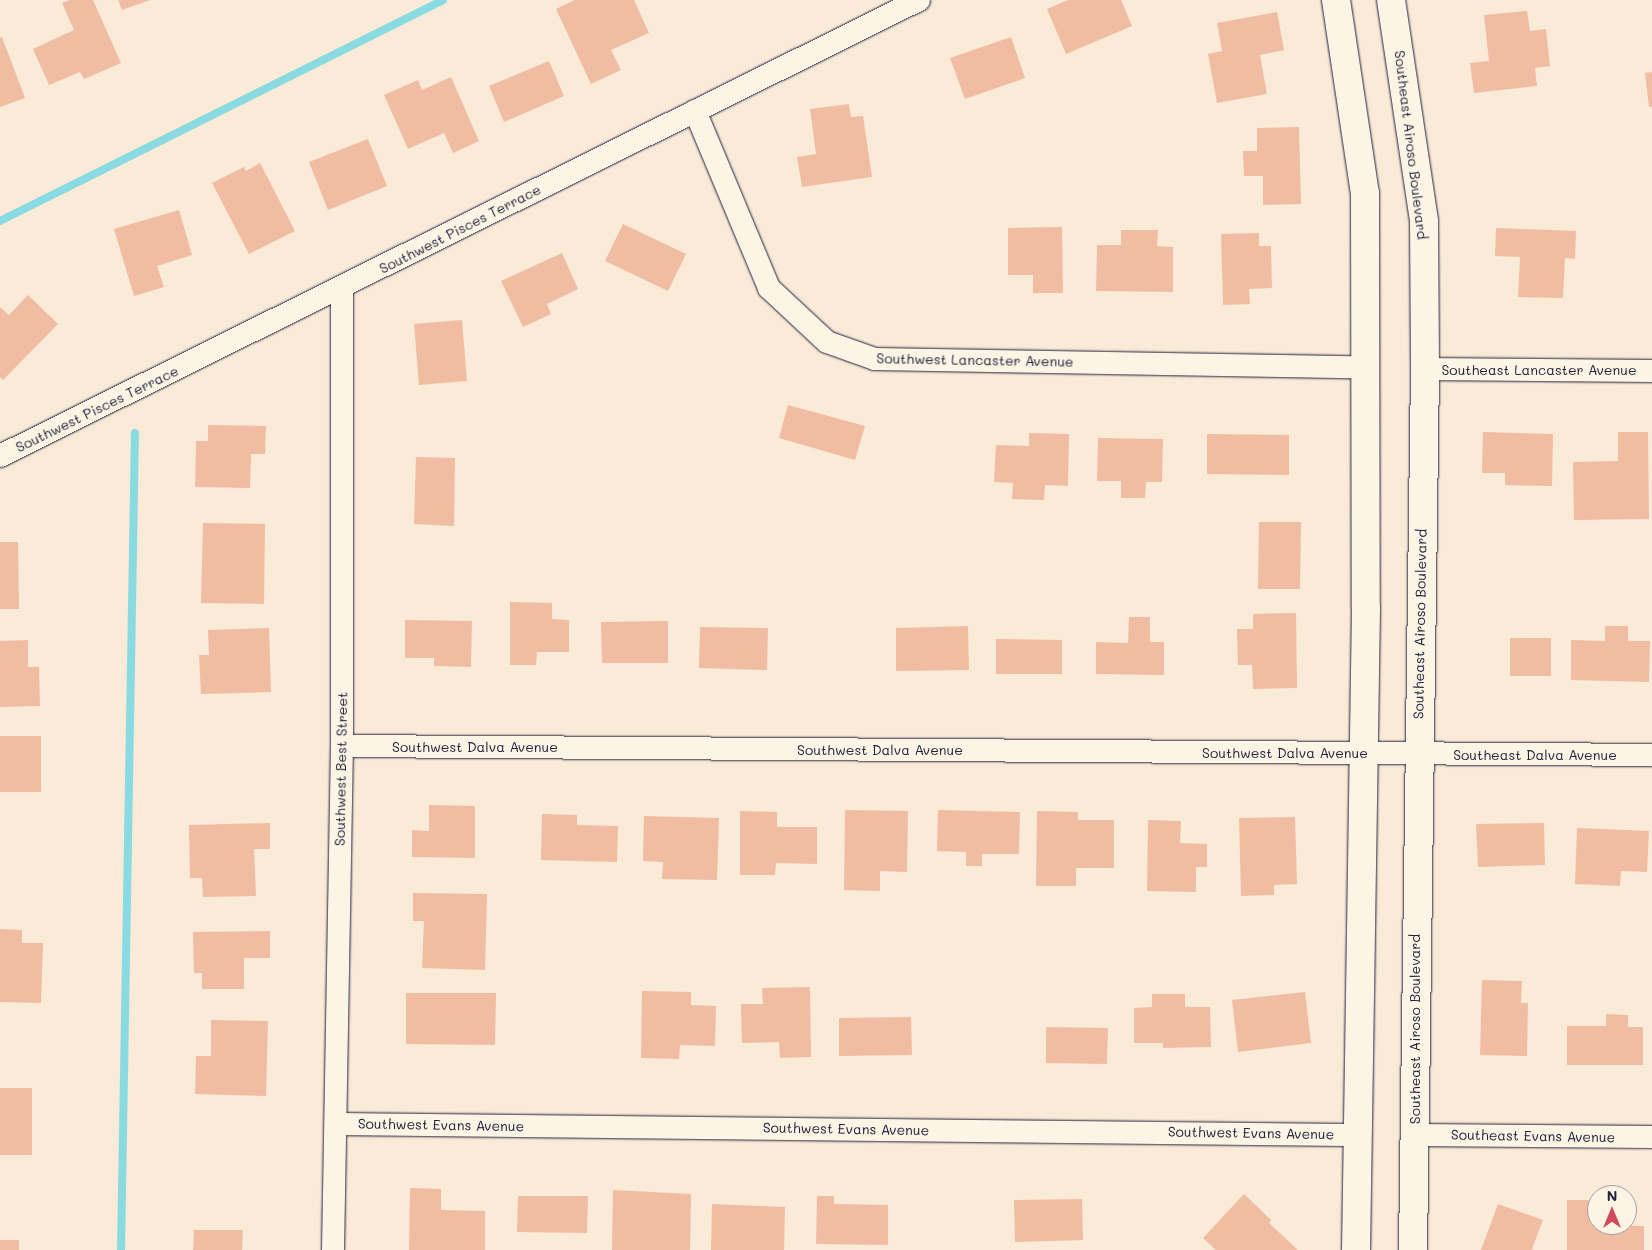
<!DOCTYPE html>
<style>
body{margin:0}
#map{position:relative;width:1652px;height:1250px;overflow:hidden;background:#faead8;font-family:Mali,sans-serif}
div>[style]{position:absolute}
.stream>*{height:8px;margin:-4px;padding:0 4px;transform-origin:4px;border-radius:4px;background:#89dbe1}
.building>*{inset:0;background:#f0bda2}
.roads{filter:drop-shadow(0 0 1px #22223b) drop-shadow(0 0 1px #22223b)}
.street>*{height:22px;margin:-11px;padding:0 11px;transform-origin:11px;border-radius:11px;background:#fcf5e5}
.secondary>*{height:28px;margin:-14px;padding:0 14px;transform-origin:14px;border-radius:14px;background:#fcf5e5}
span{translate:-50% -50%;white-space:nowrap;text-align:center;line-height:1.15;-webkit-text-stroke:4px #fcf5e5;paint-order:stroke}
.street-label{font-size:14px;color:#22223b}
.north{position:absolute;left:1587px;top:1185px;width:50px;height:50px;box-sizing:border-box;background:#fcf5e5;border:1px solid #a5a1a1;border-radius:50%;rotate:0deg;font-size:14px;font-weight:700;line-height:20px;text-align:center;color:#22223b}
.north::after{content:'';display:block;margin:auto;width:18px;height:22px;background:#d1495b;clip-path:polygon(50% 0,100% 100%,50% 72%,0 100%)}
</style>
<div id="map">
<div class="stream">
<i style="left:0;top:221px;width:495px;rotate:-26.5deg"></i>
<i style="left:121px;top:1250px;width:817px;rotate:-89.02deg"></i>
</div>
<div class="building">
<i style="clip-path:polygon(70px 0,93px 0,121px 63px,84px 79px,80px 72px,49px 85px,33px 49px,74px 30px,62px 3px)"></i>
<i style="clip-path:polygon(118px 0,150px 0,122px 10px)"></i>
<i style="clip-path:polygon(575px 0,634px 0,649px 33px,611px 50px,621px 70px,591px 84px,556px 9px)"></i>
<i style="clip-path:polygon(1068px 0,1121px 0,1132px 26px,1066px 54px,1047px 9px)"></i>
<i style="clip-path:polygon(1527px 11px,1530px 31px,1546px 29px,1550px 66px,1535px 68px,1537px 86px,1474px 93px,1470px 63px,1489px 61px,1484px 15px)"></i>
<i style="clip-path:polygon(1277px 12px,1284px 50px,1260px 55px,1267px 94px,1217px 103px,1208px 54px,1222px 51px,1217px 23px)"></i>
<i style="clip-path:polygon(2px 37px,25px 98px,0 107px,0 38px)"></i>
<i style="clip-path:polygon(1011px 37px,1025px 78px,965px 99px,950px 58px)"></i>
<i style="clip-path:polygon(549px 61px,564px 96px,504px 122px,489px 86px)"></i>
<i style="clip-path:polygon(1652px 72px,1652px 107px,1649px 107px,1645px 73px)"></i>
<i style="clip-path:polygon(451px 77px,479px 141px,453px 153px,444px 133px,408px 149px,384px 95px,418px 80px,422px 90px)"></i>
<i style="clip-path:polygon(849px 104px,851px 117px,863px 116px,872px 177px,802px 187px,797px 157px,816px 154px,810px 109px)"></i>
<i style="clip-path:polygon(1299px 127px,1301px 204px,1263px 205px,1263px 176px,1244px 176px,1243px 151px,1257px 151px,1257px 128px)"></i>
<i style="clip-path:polygon(368px 139px,387px 186px,328px 210px,309px 162px)"></i>
<i style="clip-path:polygon(260px 163px,295px 231px,249px 254px,212px 183px,244px 167px,246px 171px)"></i>
<i style="clip-path:polygon(179px 210px,192px 255px,157px 266px,164px 287px,134px 296px,114px 229px)"></i>
<i style="clip-path:polygon(623px 224px,686px 254px,668px 291px,605px 261px)"></i>
<i style="clip-path:polygon(1062px 227px,1063px 293px,1033px 293px,1033px 275px,1008px 275px,1008px 228px)"></i>
<i style="clip-path:polygon(1496px 228px,1576px 231px,1575px 259px,1565px 258px,1563px 298px,1518px 297px,1520px 257px,1495px 256px)"></i>
<i style="clip-path:polygon(1121px 230px,1158px 230px,1157px 246px,1173px 247px,1173px 292px,1096px 291px,1097px 245px,1121px 245px)"></i>
<i style="clip-path:polygon(1259px 233px,1259px 246px,1271px 246px,1272px 288px,1249px 289px,1250px 304px,1223px 305px,1221px 234px)"></i>
<i style="clip-path:polygon(562px 253px,578px 289px,547px 304px,551px 314px,523px 327px,501px 281px)"></i>
<i style="clip-path:polygon(28px 295px,58px 324px,3px 380px,0 377px,0 307px,9px 315px)"></i>
<i style="clip-path:polygon(462px 320px,467px 381px,419px 385px,414px 324px)"></i>
<i style="clip-path:polygon(788px 405px,865px 426px,855px 460px,779px 438px)"></i>
<i style="clip-path:polygon(208px 425px,266px 426px,265px 454px,251px 454px,250px 488px,195px 487px,196px 441px,208px 441px)"></i>
<i style="clip-path:polygon(1483px 432px,1553px 434px,1552px 486px,1505px 485px,1505px 473px,1482px 473px)"></i>
<i style="clip-path:polygon(1618px 432px,1648px 432px,1649px 519px,1574px 520px,1573px 462px,1618px 461px)"></i>
<i style="clip-path:polygon(1029px 433px,1069px 434px,1068px 486px,1045px 485px,1044px 500px,1012px 499px,1013px 483px,994px 482px,996px 445px,1029px 446px)"></i>
<i style="clip-path:polygon(1207px 434px,1289px 435px,1289px 475px,1207px 474px)"></i>
<i style="clip-path:polygon(1098px 438px,1163px 439px,1162px 482px,1146px 482px,1145px 498px,1121px 498px,1121px 481px,1097px 481px)"></i>
<i style="clip-path:polygon(416px 457px,455px 458px,454px 526px,414px 524px)"></i>
<i style="clip-path:polygon(1259px 522px,1301px 522px,1300px 589px,1258px 589px)"></i>
<i style="clip-path:polygon(203px 523px,265px 524px,264px 604px,201px 603px)"></i>
<i style="clip-path:polygon(0 542px,18px 542px,19px 609px,0 609px)"></i>
<i style="clip-path:polygon(510px 602px,552px 603px,552px 619px,569px 620px,569px 652px,537px 652px,536px 665px,510px 665px)"></i>
<i style="clip-path:polygon(1296px 613px,1297px 688px,1253px 689px,1252px 665px,1238px 665px,1237px 629px,1253px 629px,1253px 614px)"></i>
<i style="clip-path:polygon(1129px 617px,1150px 617px,1150px 642px,1164px 642px,1164px 675px,1096px 674px,1096px 642px,1128px 643px)"></i>
<i style="clip-path:polygon(405px 620px,472px 621px,471px 667px,434px 666px,434px 658px,405px 658px)"></i>
<i style="clip-path:polygon(668px 621px,668px 663px,602px 663px,601px 622px)"></i>
<i style="clip-path:polygon(968px 626px,969px 670px,896px 671px,896px 628px)"></i>
<i style="clip-path:polygon(1605px 626px,1628px 626px,1628px 641px,1650px 641px,1649px 682px,1571px 680px,1571px 640px,1605px 641px)"></i>
<i style="clip-path:polygon(700px 627px,768px 628px,767px 670px,699px 668px)"></i>
<i style="clip-path:polygon(269px 628px,271px 692px,201px 694px,199px 655px,209px 655px,208px 630px)"></i>
<i style="clip-path:polygon(1510px 638px,1551px 638px,1551px 676px,1510px 676px)"></i>
<i style="clip-path:polygon(996px 639px,1062px 640px,1062px 674px,996px 674px)"></i>
<i style="clip-path:polygon(28px 640px,28px 667px,39px 667px,40px 706px,0 707px,0 641px)"></i>
<i style="clip-path:polygon(0 736px,41px 736px,41px 792px,0 792px)"></i>
<i style="clip-path:polygon(429px 805px,475px 806px,475px 858px,412px 857px,412px 830px,429px 831px)"></i>
<i style="clip-path:polygon(845px 810px,908px 811px,907px 872px,880px 871px,880px 891px,844px 890px)"></i>
<i style="clip-path:polygon(938px 810px,1020px 812px,1019px 854px,982px 854px,982px 866px,966px 866px,966px 852px,937px 851px)"></i>
<i style="clip-path:polygon(740px 811px,777px 812px,777px 827px,817px 827px,817px 864px,776px 863px,775px 875px,740px 875px)"></i>
<i style="clip-path:polygon(1037px 811px,1078px 812px,1078px 820px,1114px 820px,1114px 868px,1076px 868px,1076px 886px,1036px 886px)"></i>
<i style="clip-path:polygon(542px 814px,577px 815px,577px 825px,618px 826px,617px 862px,541px 860px)"></i>
<i style="clip-path:polygon(644px 816px,719px 818px,717px 880px,662px 879px,663px 862px,643px 861px)"></i>
<i style="clip-path:polygon(1295px 817px,1297px 884px,1274px 885px,1274px 895px,1241px 896px,1239px 818px)"></i>
<i style="clip-path:polygon(1148px 820px,1181px 821px,1180px 843px,1207px 844px,1207px 867px,1196px 867px,1196px 892px,1147px 891px)"></i>
<i style="clip-path:polygon(270px 823px,270px 849px,254px 849px,256px 896px,203px 897px,202px 878px,190px 878px,189px 825px)"></i>
<i style="clip-path:polygon(1544px 823px,1545px 865px,1478px 867px,1476px 824px)"></i>
<i style="clip-path:polygon(1577px 828px,1649px 831px,1647px 872px,1621px 871px,1620px 886px,1575px 884px)"></i>
<i style="clip-path:polygon(413px 893px,487px 894px,485px 970px,422px 968px,424px 921px,413px 921px)"></i>
<i style="clip-path:polygon(0 929px,22px 930px,22px 943px,43px 943px,41px 1003px,0 1002px)"></i>
<i style="clip-path:polygon(270px 931px,270px 958px,244px 958px,244px 989px,202px 989px,202px 973px,194px 973px,193px 932px)"></i>
<i style="clip-path:polygon(1482px 980px,1522px 981px,1521px 1003px,1528px 1003px,1527px 1056px,1480px 1055px)"></i>
<i style="clip-path:polygon(810px 987px,811px 1057px,780px 1058px,779px 1042px,742px 1043px,741px 1004px,763px 1004px,762px 988px)"></i>
<i style="clip-path:polygon(642px 991px,691px 992px,691px 1005px,716px 1006px,715px 1046px,680px 1045px,679px 1059px,641px 1058px)"></i>
<i style="clip-path:polygon(1305px 992px,1311px 1043px,1238px 1052px,1232px 1000px)"></i>
<i style="clip-path:polygon(406px 993px,496px 993px,495px 1045px,406px 1044px)"></i>
<i style="clip-path:polygon(1152px 994px,1185px 994px,1185px 1007px,1210px 1007px,1211px 1047px,1163px 1048px,1163px 1043px,1134px 1043px,1134px 1008px,1152px 1007px)"></i>
<i style="clip-path:polygon(1606px 1014px,1628px 1015px,1628px 1027px,1643px 1027px,1643px 1065px,1567px 1065px,1567px 1026px,1606px 1026px)"></i>
<i style="clip-path:polygon(911px 1017px,912px 1055px,839px 1056px,839px 1018px)"></i>
<i style="clip-path:polygon(211px 1020px,268px 1021px,266px 1096px,195px 1094px,196px 1056px,211px 1056px)"></i>
<i style="clip-path:polygon(1046px 1027px,1108px 1028px,1107px 1064px,1046px 1063px)"></i>
<i style="clip-path:polygon(0 1088px,32px 1088px,32px 1155px,0 1155px)"></i>
<i style="clip-path:polygon(410px 1188px,441px 1189px,441px 1210px,485px 1211px,485px 1250px,409px 1250px)"></i>
<i style="clip-path:polygon(613px 1190px,691px 1194px,690px 1250px,612px 1250px)"></i>
<i style="clip-path:polygon(1244px 1194px,1271px 1220px,1269px 1223px,1298px 1250px,1216px 1250px,1203px 1238px)"></i>
<i style="clip-path:polygon(518px 1196px,588px 1196px,587px 1233px,517px 1232px)"></i>
<i style="clip-path:polygon(817px 1196px,834px 1196px,834px 1204px,888px 1205px,888px 1245px,816px 1244px)"></i>
<i style="clip-path:polygon(1082px 1199px,1083px 1240px,1015px 1242px,1014px 1200px)"></i>
<i style="clip-path:polygon(1567px 1200px,1597px 1200px,1597px 1225px,1644px 1226px,1644px 1250px,1567px 1250px)"></i>
<i style="clip-path:polygon(712px 1204px,785px 1207px,784px 1250px,711px 1250px)"></i>
<i style="clip-path:polygon(1498px 1204px,1543px 1220px,1532px 1249px,1535px 1250px,1481px 1250px)"></i>
<i style="clip-path:polygon(194px 1230px,243px 1230px,242px 1250px,193px 1250px)"></i>
<i style="clip-path:polygon(0 1240px,19px 1240px,19px 1250px,0 1250px)"></i>
</div>
<div class="roads">
<div class="street">
<i style="left:695px;top:111px;width:192px;rotate:67.3deg"></i>
<i style="left:769px;top:288px;width:79px;rotate:43deg"></i>
<i style="left:827px;top:342px;width:51px;rotate:19.5deg"></i>
<i style="left:875px;top:359px;width:492px;rotate:1deg"></i>
<i style="left:1425px;top:369px;width:227px;rotate:0.5deg"></i>
<i style="left:0;top:456px;width:1026px;rotate:-26.39deg"></i>
<i style="left:342px;top:746px;width:1310px;rotate:0.39deg"></i>
<i style="left:336px;top:1124px;width:1021px;rotate:0.62deg"></i>
<i style="left:1414px;top:1135px;width:238px;rotate:0.5deg"></i>
<i style="left:333px;top:1250px;width:504px;rotate:-88.98deg"></i>
<i style="left:342px;top:746px;width:458px;rotate:-90deg"></i>
</div>
<div class="secondary">
<i style="left:1336px;top:0;width:195px;rotate:81.5deg"></i>
<i style="left:1365px;top:193px;width:415px;rotate:89.9deg"></i>
<i style="left:1366px;top:608px;width:642px;rotate:90.89deg"></i>
<i style="left:1391px;top:0;width:224px;rotate:81.5deg"></i>
<i style="left:1424px;top:222px;width:147px;rotate:89.6deg"></i>
<i style="left:1425px;top:369px;width:881px;rotate:90.78deg"></i>
</div>
</div>
<div class="street-label">
<span style="left:1411px;top:145px;rotate:83deg">Southeast Airoso Boulevard</span>
<span style="left:460px;top:229px;rotate:-27deg">Southwest Pisces Terrace</span>
<span style="left:975px;top:360px;rotate:1deg">Southwest Lancaster Avenue</span>
<span style="left:1539px;top:370px">Southeast Lancaster Avenue</span>
<span style="left:97px;top:409px;rotate:-26deg">Southwest Pisces Terrace</span>
<span style="left:1420px;top:624px;rotate:-89deg">Southeast Airoso Boulevard</span>
<span style="left:475px;top:747px">Southwest Dalva Avenue</span>
<span style="left:880px;top:750px">Southwest Dalva Avenue</span>
<span style="left:1285px;top:753px">Southwest Dalva Avenue</span>
<span style="left:1535px;top:755px">Southeast Dalva Avenue</span>
<span style="left:341px;top:769px;rotate:-89deg">Southwest Best Street</span>
<span style="left:1415px;top:1029px;rotate:-90deg">Southeast Airoso Boulevard</span>
<span style="left:441px;top:1125px;rotate:1deg">Southwest Evans Avenue</span>
<span style="left:846px;top:1129px;rotate:1deg">Southwest Evans Avenue</span>
<span style="left:1251px;top:1133px;rotate:1deg">Southwest Evans Avenue</span>
<span style="left:1533px;top:1136px;rotate:1deg">Southeast Evans Avenue</span>
</div>
<div class="north">N</div>
</div>
